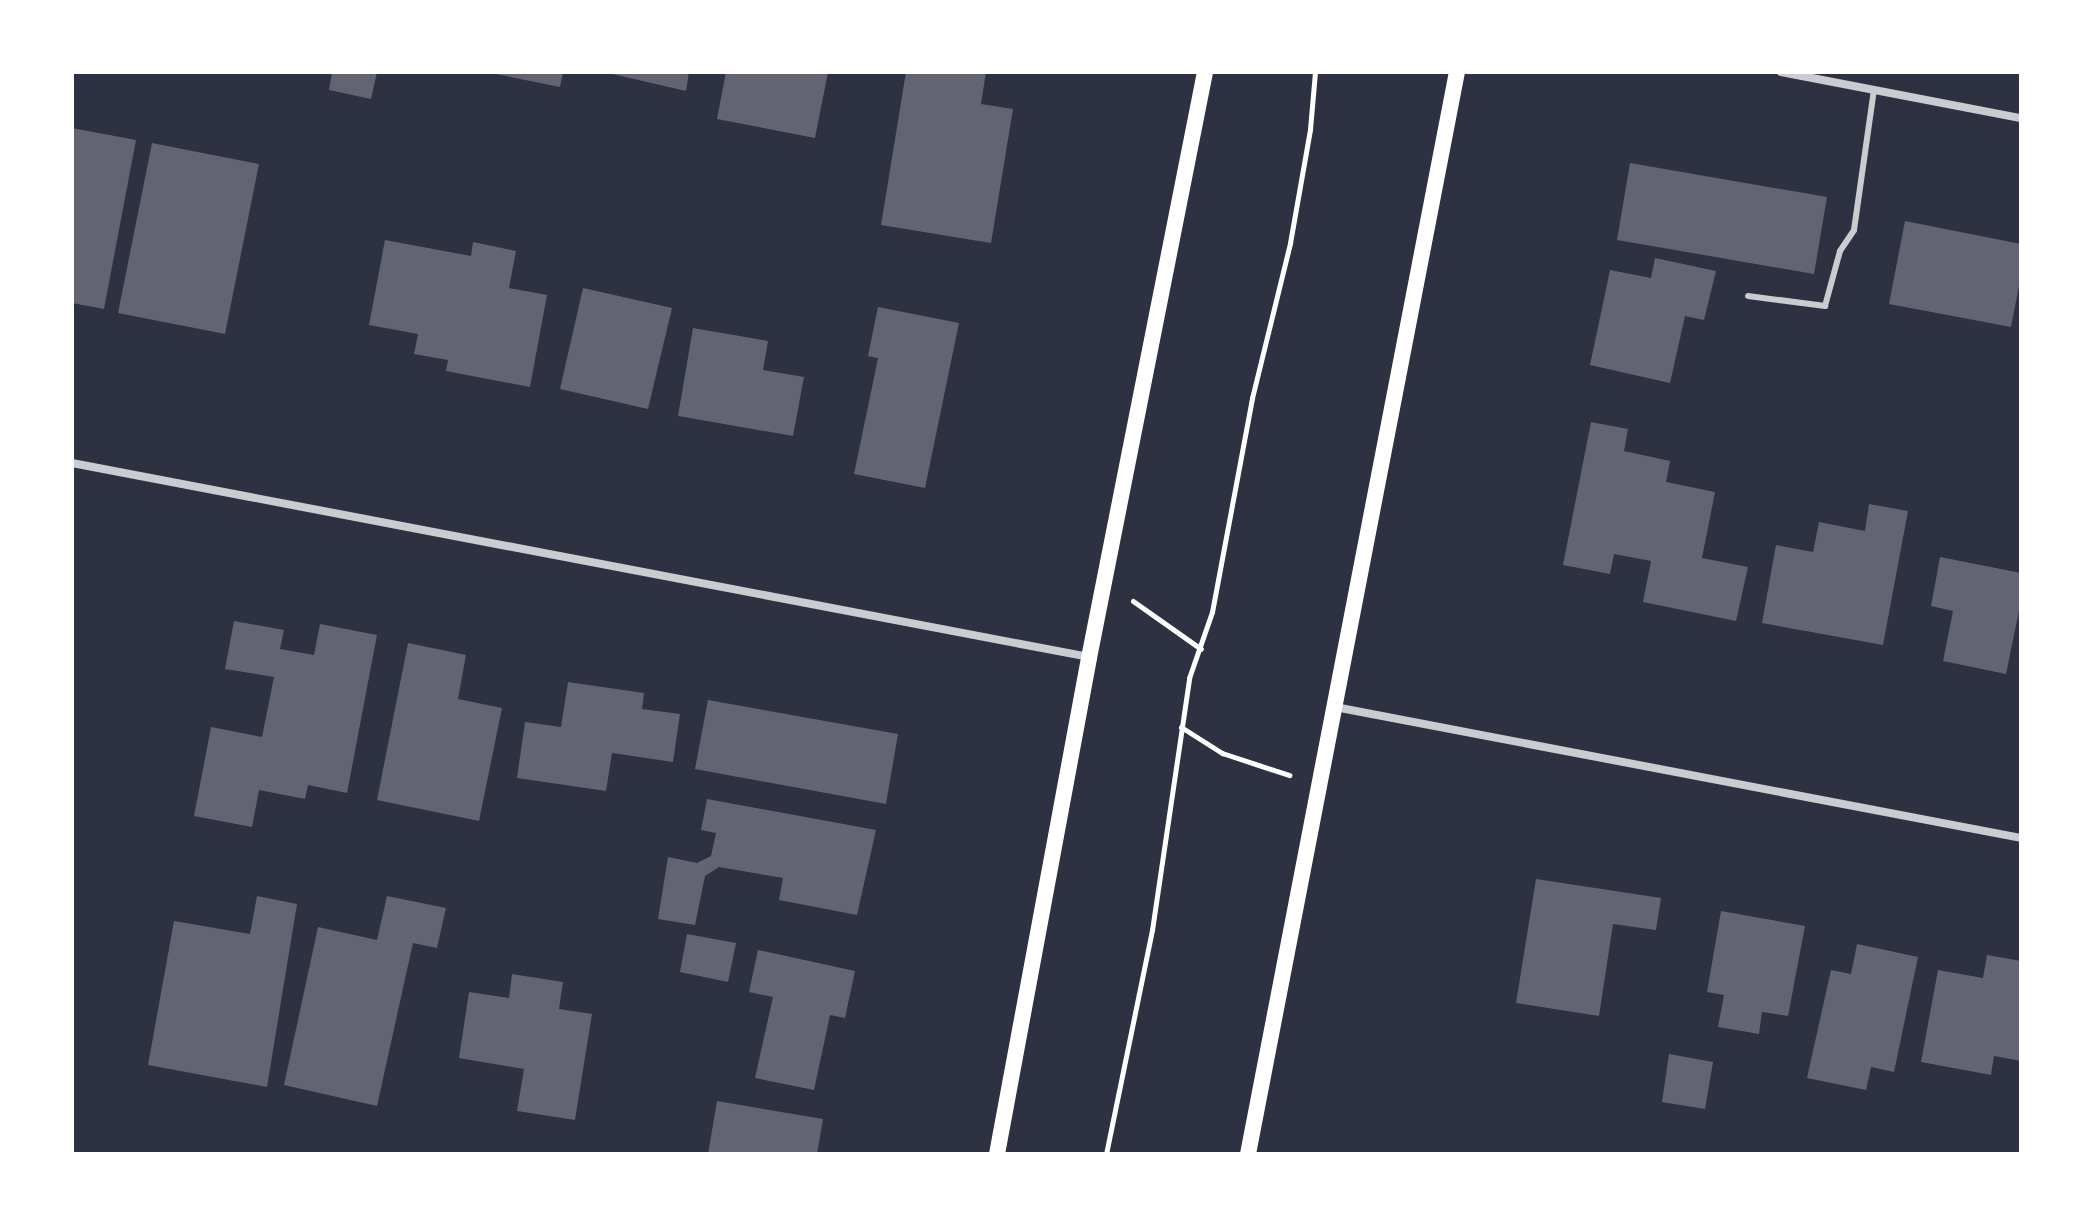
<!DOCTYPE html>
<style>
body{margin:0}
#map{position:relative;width:2093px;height:1226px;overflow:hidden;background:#2d3142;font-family:Lato,sans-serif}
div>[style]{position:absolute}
.building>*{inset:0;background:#626471}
.path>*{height:5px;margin:-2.5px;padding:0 2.5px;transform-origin:2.5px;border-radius:2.5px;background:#fff}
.service>*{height:6px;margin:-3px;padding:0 3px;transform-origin:3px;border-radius:3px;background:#caccd0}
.minor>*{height:8px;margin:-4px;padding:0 4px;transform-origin:4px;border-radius:4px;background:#caccd0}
.secondary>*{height:16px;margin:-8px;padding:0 8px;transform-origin:8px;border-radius:8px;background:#fff}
span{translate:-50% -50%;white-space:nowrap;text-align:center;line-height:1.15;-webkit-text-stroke:8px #fff;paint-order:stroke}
.frame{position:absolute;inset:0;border:74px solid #fff;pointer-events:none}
</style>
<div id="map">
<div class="building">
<i style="clip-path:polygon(332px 72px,377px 72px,371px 99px,329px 90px)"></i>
<i style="clip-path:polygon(486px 72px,563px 72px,560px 87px)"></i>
<i style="clip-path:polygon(604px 72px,689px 72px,686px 91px)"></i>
<i style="clip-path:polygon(726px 72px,828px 72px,815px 138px,717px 119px)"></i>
<i style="clip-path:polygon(906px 72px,986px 72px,981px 104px,1013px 109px,991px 243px,881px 225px)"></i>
<i style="clip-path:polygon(72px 128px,136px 140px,104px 309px,72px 303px)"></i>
<i style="clip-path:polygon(152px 143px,259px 164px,225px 334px,118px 313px)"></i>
<i style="clip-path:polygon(1630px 163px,1827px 197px,1814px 274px,1617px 240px)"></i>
<i style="clip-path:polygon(1905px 221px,2021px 244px,2021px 276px,2011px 327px,1889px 304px)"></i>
<i style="clip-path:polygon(385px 240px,471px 256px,473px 242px,516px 251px,509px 288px,547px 295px,530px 387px,446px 371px,448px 360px,414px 354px,418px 334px,369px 325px)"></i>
<i style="clip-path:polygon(1655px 258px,1716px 271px,1704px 320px,1685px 316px,1670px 383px,1590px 365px,1610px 270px,1651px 278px)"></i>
<i style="clip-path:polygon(583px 288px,672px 308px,648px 409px,560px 389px)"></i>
<i style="clip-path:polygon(878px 307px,959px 323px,925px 488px,854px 474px,878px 358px,868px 356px)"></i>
<i style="clip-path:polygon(693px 328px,768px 341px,763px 370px,804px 377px,793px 436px,678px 416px)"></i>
<i style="clip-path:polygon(1591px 422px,1628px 429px,1624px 451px,1670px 461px,1666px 482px,1715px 492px,1702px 558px,1748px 567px,1736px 621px,1643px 602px,1651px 561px,1614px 554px,1610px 574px,1563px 565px)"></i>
<i style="clip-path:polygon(1869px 504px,1908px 511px,1883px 645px,1762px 623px,1776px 545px,1813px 552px,1819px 522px,1865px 531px)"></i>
<i style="clip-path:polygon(1940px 557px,2021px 573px,2021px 601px,2006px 674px,1943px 661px,1953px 611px,1931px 606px)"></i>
<i style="clip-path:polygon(234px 621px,284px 630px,280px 649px,314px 655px,320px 624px,377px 635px,347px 793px,308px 785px,305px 799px,259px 790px,252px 827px,194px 816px,211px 727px,262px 737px,274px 677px,225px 669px)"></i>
<i style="clip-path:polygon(408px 643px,466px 655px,458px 699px,502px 708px,479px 821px,377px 800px)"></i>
<i style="clip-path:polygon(568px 682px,644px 693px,642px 709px,680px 714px,673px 762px,612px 753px,606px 791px,517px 778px,525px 722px,561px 727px)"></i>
<i style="clip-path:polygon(708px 700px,898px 734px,886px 804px,695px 769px)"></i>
<i style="clip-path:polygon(707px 799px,876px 830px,857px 915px,779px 900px,783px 878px,719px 867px,705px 876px,695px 925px,658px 919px,668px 857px,697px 863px,711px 856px,716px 833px,701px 830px)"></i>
<i style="clip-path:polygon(1536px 879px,1661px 898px,1656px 930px,1613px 924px,1599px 1016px,1516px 1003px)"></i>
<i style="clip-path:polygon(257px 896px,297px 904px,267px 1087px,148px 1065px,174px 921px,250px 934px)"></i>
<i style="clip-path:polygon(387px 896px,446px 908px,437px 948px,413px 943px,377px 1106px,284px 1085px,318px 927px,377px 940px)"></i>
<i style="clip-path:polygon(1721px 911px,1805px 926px,1788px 1016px,1762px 1012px,1759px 1034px,1718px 1027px,1724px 995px,1707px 992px)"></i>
<i style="clip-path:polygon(687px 934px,736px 943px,728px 982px,680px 972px)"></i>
<i style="clip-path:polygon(1857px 944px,1918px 957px,1894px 1072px,1871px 1067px,1866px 1090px,1807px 1078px,1831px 970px,1851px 974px)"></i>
<i style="clip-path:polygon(758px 950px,855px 971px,845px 1018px,830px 1015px,814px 1090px,755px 1078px,773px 997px,749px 992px)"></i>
<i style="clip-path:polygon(1987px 955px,2021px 961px,2021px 1061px,1994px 1056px,1991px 1075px,1921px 1062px,1938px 970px,1983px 978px)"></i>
<i style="clip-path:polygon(512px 974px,563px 982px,559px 1009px,592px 1014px,575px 1120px,517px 1111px,524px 1069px,459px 1058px,469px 992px,509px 998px)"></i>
<i style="clip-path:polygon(1669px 1054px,1713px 1062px,1705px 1109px,1662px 1102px)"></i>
<i style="clip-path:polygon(717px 1101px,823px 1119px,817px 1154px,708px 1154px)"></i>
</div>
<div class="path">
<i style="left:1133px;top:601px;width:83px;rotate:35.2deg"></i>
<i style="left:1181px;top:727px;width:49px;rotate:32.4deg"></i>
<i style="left:1222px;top:753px;width:71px;rotate:18.2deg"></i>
<i style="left:1106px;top:1154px;width:229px;rotate:-78.4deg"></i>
<i style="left:1152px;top:930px;width:255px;rotate:-81.6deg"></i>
<i style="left:1189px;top:678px;width:70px;rotate:-70.8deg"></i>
<i style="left:1212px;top:612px;width:218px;rotate:-79.4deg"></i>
<i style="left:1252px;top:398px;width:160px;rotate:-76.2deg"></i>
<i style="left:1290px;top:243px;width:116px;rotate:-80deg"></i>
<i style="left:1310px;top:129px;width:57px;rotate:-85deg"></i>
</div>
<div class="service">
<i style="left:1748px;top:296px;width:78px;rotate:7.4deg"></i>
<i style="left:1825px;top:306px;width:57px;rotate:-74.7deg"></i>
<i style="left:1840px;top:251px;width:25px;rotate:-56deg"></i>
<i style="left:1854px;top:230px;width:141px;rotate:-81.9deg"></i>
</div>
<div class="minor">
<i style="left:1781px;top:72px;width:244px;rotate:10.9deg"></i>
<i style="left:72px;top:463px;width:1035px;rotate:10.8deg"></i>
<i style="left:1335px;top:707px;width:698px;rotate:10.81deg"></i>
</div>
<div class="secondary">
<i style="left:997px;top:1154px;width:504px;rotate:-79.49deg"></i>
<i style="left:1089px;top:658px;width:597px;rotate:-78.8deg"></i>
<i style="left:1248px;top:1154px;width:1102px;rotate:-79.07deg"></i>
</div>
<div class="frame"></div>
</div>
